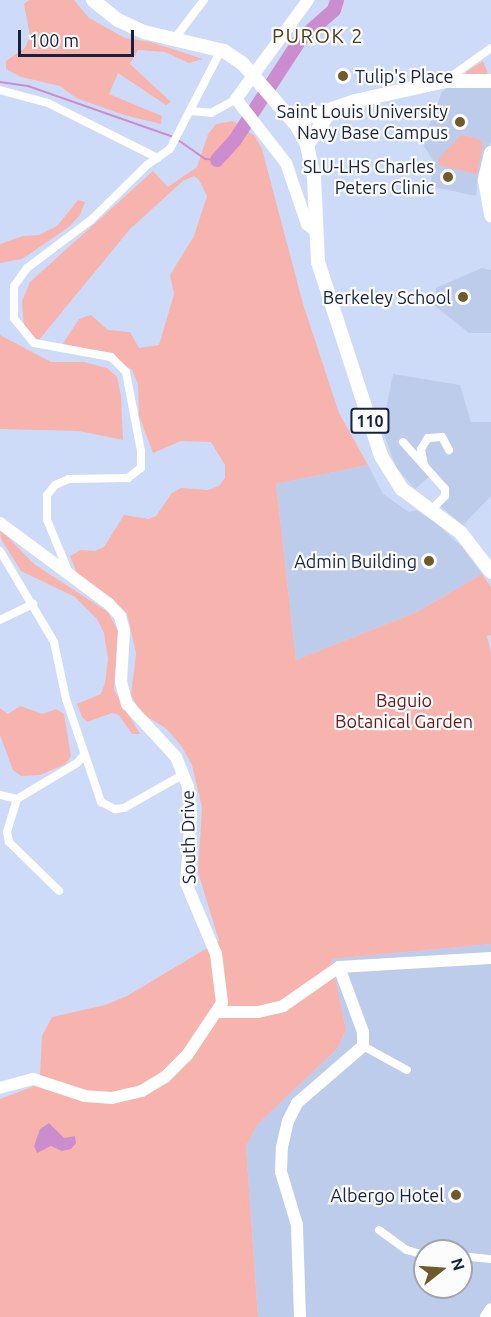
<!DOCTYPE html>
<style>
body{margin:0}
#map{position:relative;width:491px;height:1317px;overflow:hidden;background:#cddbf8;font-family:Ubuntu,sans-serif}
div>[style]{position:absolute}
.built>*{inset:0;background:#bdcceb}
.green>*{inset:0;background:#f7b4ae}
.water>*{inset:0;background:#cc8dcf}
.stream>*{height:2px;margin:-1px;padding:0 1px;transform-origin:1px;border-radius:1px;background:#cc8dcf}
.river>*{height:14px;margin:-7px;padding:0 7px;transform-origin:7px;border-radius:7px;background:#cc8dcf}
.street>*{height:8px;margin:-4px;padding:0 4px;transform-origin:4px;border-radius:4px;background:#fff}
.secondary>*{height:12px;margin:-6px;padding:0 6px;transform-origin:6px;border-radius:6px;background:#fff}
.primary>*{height:14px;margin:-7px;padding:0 7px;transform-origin:7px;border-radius:7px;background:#fff}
.dots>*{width:16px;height:16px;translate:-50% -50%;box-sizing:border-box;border:3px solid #fcfcfc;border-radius:50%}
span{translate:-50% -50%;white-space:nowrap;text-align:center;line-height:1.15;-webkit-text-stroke:4.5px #fcfcfc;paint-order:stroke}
.shield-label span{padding:2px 4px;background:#fcfcfc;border:2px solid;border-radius:4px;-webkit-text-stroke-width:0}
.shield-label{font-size:16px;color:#17233e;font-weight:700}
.poi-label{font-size:18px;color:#17233e}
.left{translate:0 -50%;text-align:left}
.right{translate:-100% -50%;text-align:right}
.park-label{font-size:18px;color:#6a1718}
.street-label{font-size:18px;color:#17233e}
.neighbourhood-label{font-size:20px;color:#4f3e16;letter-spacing:1.5px}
.north{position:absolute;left:413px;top:1239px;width:60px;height:60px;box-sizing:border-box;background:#fcfcfc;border:2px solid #a0a5b0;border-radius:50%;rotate:73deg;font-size:16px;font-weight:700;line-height:24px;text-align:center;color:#17233e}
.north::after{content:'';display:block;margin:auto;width:21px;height:27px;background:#6f5a29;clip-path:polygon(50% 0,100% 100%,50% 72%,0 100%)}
.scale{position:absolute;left:18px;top:30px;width:116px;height:27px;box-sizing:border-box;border:3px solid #17233e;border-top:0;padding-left:8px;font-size:18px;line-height:21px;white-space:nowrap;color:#17233e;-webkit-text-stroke:4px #fcfcfc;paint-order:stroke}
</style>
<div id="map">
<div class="built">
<i style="clip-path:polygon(448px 87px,491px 88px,491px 141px,478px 175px,476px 196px,430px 186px,434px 162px,422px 143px,442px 92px)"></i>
<i style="clip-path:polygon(482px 268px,491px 270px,491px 333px,469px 333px,435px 306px,436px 288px)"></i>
<i style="clip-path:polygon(393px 374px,460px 385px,471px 422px,491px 422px,491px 496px,463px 525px,439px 505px,446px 498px,432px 474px,415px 489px,396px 467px,382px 429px)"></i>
<i style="clip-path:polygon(368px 465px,383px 494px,409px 512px,416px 510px,435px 522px,463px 548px,482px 574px,417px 612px,296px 660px,276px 484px)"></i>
<i style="clip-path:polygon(evenodd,491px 944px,491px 1317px,258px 1317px,246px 1146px,257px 1125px,338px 1048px,346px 1029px,331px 959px,491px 944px,425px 1251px,461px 1251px,461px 1287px,425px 1287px,425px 1251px)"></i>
</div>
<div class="green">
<i style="clip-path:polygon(29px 0,74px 0,89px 18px,125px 38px,151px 42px,203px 59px,189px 63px,165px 52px,138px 50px,130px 64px,171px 102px,166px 105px,118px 73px,109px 94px,162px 116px,161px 124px,124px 115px,76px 98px,60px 86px,21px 77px,6px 69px,6px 61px,25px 48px,30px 36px,24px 4px)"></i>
<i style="clip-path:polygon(483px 61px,488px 74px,467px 76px,466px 72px)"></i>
<i style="clip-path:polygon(233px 121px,255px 136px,262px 149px,303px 304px,339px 413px,368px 465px,276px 484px,296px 660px,417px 612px,482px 574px,491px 587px,491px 635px,487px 636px,491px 653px,491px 944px,331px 959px,346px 1029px,338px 1048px,257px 1125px,246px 1146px,258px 1317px,0 1317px,0 1099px,32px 1087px,40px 1075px,42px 1036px,52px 1017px,105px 1005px,127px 996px,219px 941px,198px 872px,202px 808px,192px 765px,182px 747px,167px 729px,141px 713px,131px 695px,136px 654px,127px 613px,78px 576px,70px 556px,81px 550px,95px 551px,104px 547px,124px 515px,149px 519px,156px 516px,172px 493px,181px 488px,208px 490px,219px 486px,225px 478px,225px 465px,211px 442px,181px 441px,153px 453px,139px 416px,138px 384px,132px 370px,109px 354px,60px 348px,79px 319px,91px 315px,108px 330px,130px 332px,139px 348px,159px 345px,174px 294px,170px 275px,194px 236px,207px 196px,199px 180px,194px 176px,183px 181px,130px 229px,39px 340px,30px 337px,24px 327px,22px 301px,30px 282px,153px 171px,168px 187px,197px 167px,208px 134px,216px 124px)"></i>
<i style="clip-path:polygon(461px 135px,479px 139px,483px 145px,477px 174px,438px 165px,439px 158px)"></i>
<i style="clip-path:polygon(78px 200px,85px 202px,80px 215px,69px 227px,22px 259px,0 263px,0 244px,23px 236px,39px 235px,57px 226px)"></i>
<i style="clip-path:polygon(0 335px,51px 362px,84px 362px,107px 368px,117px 377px,121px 396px,123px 440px,79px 431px,0 429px)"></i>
<i style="clip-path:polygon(0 529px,34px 564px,108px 612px,118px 631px,114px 690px,140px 734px,132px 734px,119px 715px,112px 713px,87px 722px,82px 717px,77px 704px,101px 694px,105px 683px,108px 659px,104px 633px,97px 619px,75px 597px,21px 571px,1px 539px)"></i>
<i style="clip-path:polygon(20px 706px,43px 714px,56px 709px,64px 714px,71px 756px,66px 764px,40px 775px,21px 776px,13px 770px,0 735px,0 708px,8px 714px)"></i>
</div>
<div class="water">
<i style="clip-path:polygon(49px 1123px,64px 1138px,75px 1136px,76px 1143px,71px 1149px,62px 1151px,51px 1146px,37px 1153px,34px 1146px,40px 1129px)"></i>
</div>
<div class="stream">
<i style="left:0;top:82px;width:28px;rotate:8deg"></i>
<i style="left:28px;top:86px;width:155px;rotate:19.3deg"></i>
<i style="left:178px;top:140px;width:33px;rotate:35deg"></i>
<i style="left:205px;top:159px;width:12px;rotate:5deg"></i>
</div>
<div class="river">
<i style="left:217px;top:160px;width:27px;rotate:-48deg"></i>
<i style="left:235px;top:140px;width:119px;rotate:-57deg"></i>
<i style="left:300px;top:40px;width:45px;rotate:-41.4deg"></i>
<i style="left:334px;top:10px;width:10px;rotate:-73deg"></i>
</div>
<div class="street">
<i style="left:175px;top:38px;width:48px;rotate:-52.7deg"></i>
<i style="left:446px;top:80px;width:55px;rotate:-35.4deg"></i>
<i style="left:0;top:90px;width:50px;rotate:15.2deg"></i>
<i style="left:48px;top:103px;width:123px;rotate:26.6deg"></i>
<i style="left:190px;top:111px;width:21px;rotate:5deg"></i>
<i style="left:211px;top:113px;width:29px;rotate:-29deg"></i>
<i style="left:403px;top:442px;width:63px;rotate:48.2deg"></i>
<i style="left:445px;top:489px;width:7px;rotate:90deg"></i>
<i style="left:445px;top:496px;width:20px;rotate:135deg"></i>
<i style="left:424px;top:465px;width:16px;rotate:-101deg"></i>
<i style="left:421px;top:449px;width:13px;rotate:-58deg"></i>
<i style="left:428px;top:438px;width:14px;rotate:-4deg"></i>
<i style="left:442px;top:437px;width:15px;rotate:62deg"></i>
<i style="left:0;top:551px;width:106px;rotate:59.3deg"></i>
<i style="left:54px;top:642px;width:58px;rotate:78.1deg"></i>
<i style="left:66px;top:699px;width:109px;rotate:71.2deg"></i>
<i style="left:101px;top:802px;width:16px;rotate:27deg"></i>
<i style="left:115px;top:809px;width:9px;rotate:-6deg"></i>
<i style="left:124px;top:808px;width:69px;rotate:-29.5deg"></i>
<i style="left:69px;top:573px;width:57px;rotate:-112.5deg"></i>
<i style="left:47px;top:520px;width:25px;rotate:-90deg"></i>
<i style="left:47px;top:495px;width:13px;rotate:-51deg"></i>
<i style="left:55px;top:485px;width:15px;rotate:-23deg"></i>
<i style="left:69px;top:479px;width:59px;rotate:-1deg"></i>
<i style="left:128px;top:478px;width:16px;rotate:-38deg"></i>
<i style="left:141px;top:468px;width:17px;rotate:-90deg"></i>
<i style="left:141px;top:451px;width:80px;rotate:-100.8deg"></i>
<i style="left:126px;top:372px;width:21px;rotate:-135deg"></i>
<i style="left:111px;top:357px;width:78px;rotate:-169.7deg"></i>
<i style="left:34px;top:343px;width:32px;rotate:-129deg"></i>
<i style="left:14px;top:318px;width:32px;rotate:-90deg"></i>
<i style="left:14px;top:286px;width:22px;rotate:-54deg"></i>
<i style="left:27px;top:268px;width:80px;rotate:-36.9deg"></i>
<i style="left:91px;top:220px;width:78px;rotate:-44.5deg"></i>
<i style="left:147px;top:165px;width:28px;rotate:-35deg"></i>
<i style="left:170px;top:149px;width:105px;rotate:-62.7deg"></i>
<i style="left:0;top:620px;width:37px;rotate:-26deg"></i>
<i style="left:0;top:795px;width:17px;rotate:13deg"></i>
<i style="left:17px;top:799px;width:70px;rotate:-31deg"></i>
<i style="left:77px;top:763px;width:11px;rotate:-49deg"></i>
<i style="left:17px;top:799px;width:34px;rotate:107deg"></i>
<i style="left:7px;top:832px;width:10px;rotate:79deg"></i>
<i style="left:9px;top:842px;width:70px;rotate:44.4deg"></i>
<i style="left:363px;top:1046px;width:50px;rotate:28.6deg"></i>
<i style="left:379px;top:1230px;width:34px;rotate:36deg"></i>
<i style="left:407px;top:1250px;width:19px;rotate:16deg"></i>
<i style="left:461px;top:1256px;width:30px;rotate:6deg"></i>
</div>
<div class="secondary">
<i style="left:308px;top:0;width:122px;rotate:126deg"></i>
<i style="left:236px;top:99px;width:81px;rotate:52deg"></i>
<i style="left:286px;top:163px;width:65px;rotate:71deg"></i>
<i style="left:307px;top:224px;width:11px;rotate:41deg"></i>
<i style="left:0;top:523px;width:136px;rotate:36.6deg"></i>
<i style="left:109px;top:604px;width:16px;rotate:47deg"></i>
<i style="left:120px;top:616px;width:16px;rotate:75deg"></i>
<i style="left:124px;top:631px;width:51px;rotate:93.4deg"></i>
<i style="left:121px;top:682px;width:23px;rotate:75deg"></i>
<i style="left:127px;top:704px;width:72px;rotate:47.2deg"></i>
<i style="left:176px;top:757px;width:31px;rotate:68deg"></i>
<i style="left:188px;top:786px;width:28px;rotate:84deg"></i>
<i style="left:191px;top:814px;width:69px;rotate:94.1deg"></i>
<i style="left:186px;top:883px;width:77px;rotate:67.1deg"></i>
<i style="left:216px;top:954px;width:49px;rotate:83deg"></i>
<i style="left:222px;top:1003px;width:63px;rotate:123.9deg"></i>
<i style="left:187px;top:1055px;width:31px;rotate:135deg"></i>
<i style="left:165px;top:1077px;width:27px;rotate:149deg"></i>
<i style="left:142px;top:1091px;width:31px;rotate:167deg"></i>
<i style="left:112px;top:1098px;width:27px;rotate:-176deg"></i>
<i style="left:85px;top:1096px;width:55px;rotate:-161.9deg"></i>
<i style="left:33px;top:1079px;width:34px;rotate:165deg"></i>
<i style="left:219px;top:1012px;width:39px"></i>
<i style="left:258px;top:1012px;width:26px;rotate:-13deg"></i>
<i style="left:283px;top:1006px;width:68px;rotate:-34.9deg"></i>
<i style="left:339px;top:967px;width:152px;rotate:-3.4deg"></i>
<i style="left:300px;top:1317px;width:92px;rotate:-91.9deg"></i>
<i style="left:297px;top:1225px;width:55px;rotate:-106.8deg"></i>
<i style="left:281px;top:1172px;width:25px;rotate:-88deg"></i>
<i style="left:282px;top:1147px;width:27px;rotate:-77deg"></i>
<i style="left:288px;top:1121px;width:20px;rotate:-63deg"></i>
<i style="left:297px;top:1103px;width:87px;rotate:-40.8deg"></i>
<i style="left:363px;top:1046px;width:14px;rotate:-90deg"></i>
<i style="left:363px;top:1032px;width:69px;rotate:-110.3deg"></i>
<i style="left:486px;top:1317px;width:9px;rotate:-58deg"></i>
</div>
<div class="primary">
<i style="left:93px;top:0;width:32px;rotate:39deg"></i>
<i style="left:118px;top:20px;width:29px;rotate:25deg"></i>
<i style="left:144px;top:32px;width:82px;rotate:13.4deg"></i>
<i style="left:224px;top:51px;width:23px;rotate:34deg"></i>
<i style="left:243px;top:64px;width:82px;rotate:48.9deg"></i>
<i style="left:297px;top:126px;width:21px;rotate:62deg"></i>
<i style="left:307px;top:145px;width:33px;rotate:78deg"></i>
<i style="left:314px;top:177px;width:85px;rotate:87.3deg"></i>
<i style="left:318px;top:262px;width:204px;rotate:72deg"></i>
<i style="left:381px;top:456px;width:39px;rotate:58deg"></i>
<i style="left:402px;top:489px;width:74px;rotate:36.7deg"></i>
<i style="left:461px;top:533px;width:49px;rotate:52.4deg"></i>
<i style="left:295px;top:122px;width:64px;rotate:-19.3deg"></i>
<i style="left:355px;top:101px;width:93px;rotate:-12.4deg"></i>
<i style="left:446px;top:81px;width:45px"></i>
<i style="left:307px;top:145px;width:44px;rotate:-55.2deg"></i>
<i style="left:491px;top:153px;width:28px;rotate:103deg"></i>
<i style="left:485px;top:180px;width:36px;rotate:80deg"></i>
</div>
<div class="dots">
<i style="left:343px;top:76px;background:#6f5a29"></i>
<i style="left:460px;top:122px;background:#6f5a29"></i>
<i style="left:448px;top:177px;background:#6f5a29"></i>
<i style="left:463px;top:297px;background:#6f5a29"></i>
<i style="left:429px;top:561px;background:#6f5a29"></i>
<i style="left:456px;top:1195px;background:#6f5a29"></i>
</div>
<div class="shield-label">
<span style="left:370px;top:421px">110</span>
</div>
<div class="poi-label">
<span class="left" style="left:355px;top:76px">Tulip's Place</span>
<span class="right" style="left:448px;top:122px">Saint Louis University<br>Navy Base Campus</span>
<span class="right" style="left:434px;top:177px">SLU-LHS Charles<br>Peters Clinic</span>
<span class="right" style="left:451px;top:297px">Berkeley School</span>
<span class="right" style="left:417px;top:561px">Admin Building</span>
<span class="right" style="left:444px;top:1195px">Albergo Hotel</span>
</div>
<div class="park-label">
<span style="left:404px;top:711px">Baguio<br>Botanical Garden</span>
</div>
<div class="street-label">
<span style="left:188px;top:837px;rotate:-91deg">South Drive</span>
</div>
<div class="neighbourhood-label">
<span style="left:318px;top:35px">PUROK 2</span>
</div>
<div class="north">N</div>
<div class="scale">100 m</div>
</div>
